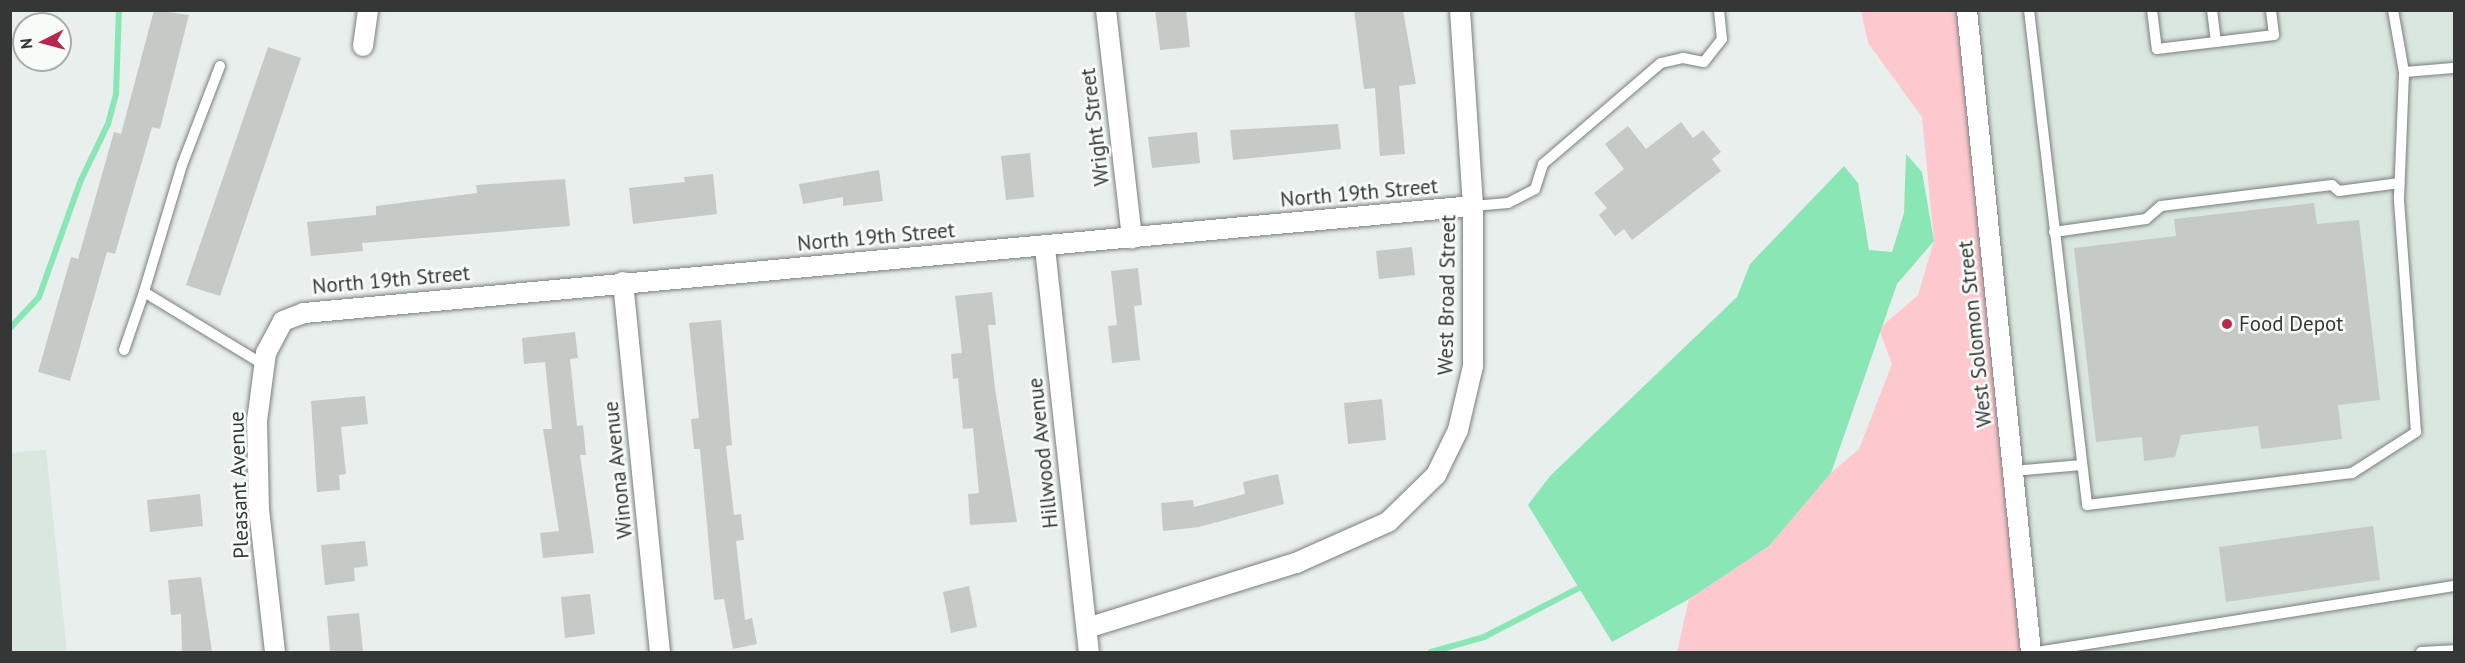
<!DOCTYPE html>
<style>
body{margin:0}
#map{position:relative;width:2465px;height:663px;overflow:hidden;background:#e9efec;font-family:"PT Sans",sans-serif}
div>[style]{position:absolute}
.built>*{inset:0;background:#dae7df}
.green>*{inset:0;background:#fdc9cf}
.water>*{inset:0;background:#8ae7b5}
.stream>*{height:6px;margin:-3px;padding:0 3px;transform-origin:3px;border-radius:3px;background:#8ae7b5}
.building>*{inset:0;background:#c5cac7}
.roads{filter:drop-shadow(0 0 2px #7a7f7c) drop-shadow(0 0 2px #7a7f7c)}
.lane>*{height:10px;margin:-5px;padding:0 5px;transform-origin:5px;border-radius:5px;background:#fff}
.street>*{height:20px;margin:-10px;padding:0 10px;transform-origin:10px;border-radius:10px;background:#fff}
.dots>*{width:16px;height:16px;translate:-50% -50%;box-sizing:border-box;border:3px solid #f7fcf9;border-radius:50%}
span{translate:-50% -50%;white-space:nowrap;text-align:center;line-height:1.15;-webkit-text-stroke:5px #f7fcf9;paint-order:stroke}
.street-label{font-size:21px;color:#353736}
.poi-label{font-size:21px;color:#353736}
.left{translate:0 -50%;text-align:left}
.frame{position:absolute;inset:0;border:12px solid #353736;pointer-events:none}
.north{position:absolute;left:12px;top:12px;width:60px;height:60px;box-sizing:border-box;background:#f7fcf9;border:2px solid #a9adab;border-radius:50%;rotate:264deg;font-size:16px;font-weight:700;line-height:24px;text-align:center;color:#353736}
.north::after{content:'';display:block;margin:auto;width:21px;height:27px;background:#b8274e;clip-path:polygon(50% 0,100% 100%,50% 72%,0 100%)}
</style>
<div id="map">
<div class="built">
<i style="clip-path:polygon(1968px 11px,2454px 11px,2454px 652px,2035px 652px,2037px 611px)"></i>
<i style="clip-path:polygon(46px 450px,67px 652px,11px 652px,11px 453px)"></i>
</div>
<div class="green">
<i style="clip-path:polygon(1861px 11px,1967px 11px,2031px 652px,1677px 652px,1689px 599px,1769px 546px,1831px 473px,1859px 449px,1892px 364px,1879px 329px,1918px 295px,1934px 241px,1922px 117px,1868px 43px)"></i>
</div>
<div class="water">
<i style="clip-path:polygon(1906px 154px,1922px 172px,1934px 241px,1897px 284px,1831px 473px,1769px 546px,1689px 599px,1612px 642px,1528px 505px,1550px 476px,1737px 297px,1750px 264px,1844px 166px,1858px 183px,1869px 250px,1892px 252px,1904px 213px)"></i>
</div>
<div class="stream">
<i style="left:10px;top:328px;width:42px;rotate:-46.9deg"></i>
<i style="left:39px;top:297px;width:124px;rotate:-70.3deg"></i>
<i style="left:81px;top:180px;width:62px;rotate:-64.3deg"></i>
<i style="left:108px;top:124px;width:31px;rotate:-75deg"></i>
<i style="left:116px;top:94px;width:84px;rotate:-88deg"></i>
<i style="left:1431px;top:652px;width:55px;rotate:-15.8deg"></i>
<i style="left:1484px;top:637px;width:105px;rotate:-27.3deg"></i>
</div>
<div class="building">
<i style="clip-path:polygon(154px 10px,189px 15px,160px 129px,152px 127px,115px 254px,107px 252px,70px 381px,38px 372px,71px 257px,78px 259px,114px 132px,121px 134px)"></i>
<i style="clip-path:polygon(1155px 10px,1186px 10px,1190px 47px,1160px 50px)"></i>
<i style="clip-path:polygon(1354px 10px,1403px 10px,1416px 84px,1399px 86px,1405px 154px,1380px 156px,1375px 88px,1364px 89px)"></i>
<i style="clip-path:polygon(268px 47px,301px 58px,220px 296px,186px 285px)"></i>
<i style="clip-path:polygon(1681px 122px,1693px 138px,1703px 130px,1721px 152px,1712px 159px,1721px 171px,1632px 240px,1624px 229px,1615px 236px,1599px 215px,1607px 208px,1594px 193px,1624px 169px,1605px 144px,1628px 126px,1646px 149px)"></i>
<i style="clip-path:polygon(1338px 124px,1341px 149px,1233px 160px,1230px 130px)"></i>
<i style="clip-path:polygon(1197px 132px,1200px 163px,1152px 168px,1148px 137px)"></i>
<i style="clip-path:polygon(1030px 153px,1034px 197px,1006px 200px,1001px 156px)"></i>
<i style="clip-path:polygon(879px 170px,883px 201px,843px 206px,843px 197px,803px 204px,799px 184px)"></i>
<i style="clip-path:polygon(713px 174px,717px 214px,633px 224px,629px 188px,685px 182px,684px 177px)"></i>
<i style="clip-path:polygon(565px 179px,570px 226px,362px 243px,363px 251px,311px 256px,307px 222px,376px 215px,376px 206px,477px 193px,476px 185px)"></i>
<i style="clip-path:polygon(2314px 203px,2317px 224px,2359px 220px,2380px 400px,2338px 405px,2342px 439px,2261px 449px,2258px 426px,2181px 435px,2175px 457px,2144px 461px,2142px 437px,2096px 442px,2074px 248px,2176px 236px,2174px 219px)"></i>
<i style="clip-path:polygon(1412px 247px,1415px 275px,1379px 279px,1376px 251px)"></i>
<i style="clip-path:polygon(1138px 268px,1142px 305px,1134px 306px,1140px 360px,1112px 363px,1108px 326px,1117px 325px,1111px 271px)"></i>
<i style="clip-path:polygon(992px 292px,996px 325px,988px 325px,995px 389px,1017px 522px,970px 525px,968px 494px,979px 493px,973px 428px,963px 429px,958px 378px,953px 379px,951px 354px,962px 353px,955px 296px)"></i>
<i style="clip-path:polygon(721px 320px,732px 445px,726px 446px,734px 515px,741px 514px,744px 540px,736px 541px,745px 620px,752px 618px,757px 644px,733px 649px,724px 599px,714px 600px,700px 449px,694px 449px,691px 419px,699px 418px,689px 323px)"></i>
<i style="clip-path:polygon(575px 332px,578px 358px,570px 359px,577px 426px,583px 425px,586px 455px,580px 455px,594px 553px,543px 558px,540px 533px,559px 531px,543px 429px,552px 429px,545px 362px,524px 364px,522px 338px)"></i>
<i style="clip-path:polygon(365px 396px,368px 424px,341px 427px,346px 474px,339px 475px,340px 490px,317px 492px,311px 401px)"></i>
<i style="clip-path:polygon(1382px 399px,1386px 440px,1348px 444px,1344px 403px)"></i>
<i style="clip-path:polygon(1278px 474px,1284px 504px,1199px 527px,1163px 531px,1161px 503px,1193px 500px,1194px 507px,1245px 494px,1243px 482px)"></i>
<i style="clip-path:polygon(200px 494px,203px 526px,150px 532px,147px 500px)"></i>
<i style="clip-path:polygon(2373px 526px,2380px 580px,2226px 602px,2219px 547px)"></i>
<i style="clip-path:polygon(365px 541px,368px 566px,354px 568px,355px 581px,325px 585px,321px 545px)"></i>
<i style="clip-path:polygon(201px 577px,212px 652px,182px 652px,181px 614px,171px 615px,168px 580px)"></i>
<i style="clip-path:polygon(969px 586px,977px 627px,951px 633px,943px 592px)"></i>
<i style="clip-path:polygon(590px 594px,595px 634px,565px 638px,561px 597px)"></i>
<i style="clip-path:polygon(359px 613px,363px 651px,330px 652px,327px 616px)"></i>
</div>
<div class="roads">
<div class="lane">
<i style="left:2029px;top:10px;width:498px;rotate:83.3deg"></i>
<i style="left:2087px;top:505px;width:267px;rotate:-6.9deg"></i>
<i style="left:2352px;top:473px;width:76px;rotate:-32.6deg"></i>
<i style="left:2416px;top:432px;width:235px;rotate:-94.2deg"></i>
<i style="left:2399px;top:198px;width:126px;rotate:-87.7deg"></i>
<i style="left:2404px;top:72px;width:63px;rotate:-100.1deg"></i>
<i style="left:2152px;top:10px;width:39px;rotate:83deg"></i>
<i style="left:2157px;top:49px;width:118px;rotate:-6.8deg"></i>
<i style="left:2274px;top:35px;width:25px;rotate:-97deg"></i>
<i style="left:2212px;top:10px;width:32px;rotate:83deg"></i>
<i style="left:220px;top:66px;width:106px;rotate:111deg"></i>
<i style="left:182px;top:165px;width:133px;rotate:106.7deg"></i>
<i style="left:144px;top:292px;width:140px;rotate:31.3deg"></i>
<i style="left:2404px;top:72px;width:50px;rotate:-4.6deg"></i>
<i style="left:1473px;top:206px;width:35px;rotate:-5deg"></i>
<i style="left:1508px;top:203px;width:30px;rotate:-27deg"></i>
<i style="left:1535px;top:189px;width:26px;rotate:-72deg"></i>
<i style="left:1543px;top:164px;width:155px;rotate:-40.6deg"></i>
<i style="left:1661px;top:63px;width:23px;rotate:-13deg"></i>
<i style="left:1683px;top:58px;width:21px;rotate:11deg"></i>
<i style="left:1704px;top:62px;width:29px;rotate:-52deg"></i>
<i style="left:1722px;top:39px;width:29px;rotate:-96deg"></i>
<i style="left:2054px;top:232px;width:93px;rotate:-8deg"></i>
<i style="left:2146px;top:219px;width:20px;rotate:-41deg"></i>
<i style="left:2161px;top:206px;width:172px;rotate:-7deg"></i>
<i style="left:2332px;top:185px;width:9px;rotate:41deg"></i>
<i style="left:2339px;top:191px;width:61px;rotate:-7.6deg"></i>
<i style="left:124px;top:350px;width:61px;rotate:-71deg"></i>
<i style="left:2013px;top:471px;width:69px;rotate:-5deg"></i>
<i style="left:2037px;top:652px;width:422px;rotate:-9deg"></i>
<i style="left:2421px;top:652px;width:33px;rotate:-3deg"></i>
</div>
<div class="street">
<i style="left:1106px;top:10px;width:230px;rotate:83.5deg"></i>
<i style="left:1967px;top:10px;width:645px;rotate:84.31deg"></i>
<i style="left:363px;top:46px;width:36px;rotate:-82deg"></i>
<i style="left:1045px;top:248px;width:406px;rotate:83.8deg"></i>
<i style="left:623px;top:282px;width:372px;rotate:84.3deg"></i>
<i style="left:1087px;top:628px;width:219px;rotate:-17.3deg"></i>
<i style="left:1296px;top:563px;width:101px;rotate:-24deg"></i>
<i style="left:1388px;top:522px;width:67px;rotate:-44.4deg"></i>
<i style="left:1436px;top:475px;width:50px;rotate:-63.9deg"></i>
<i style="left:1458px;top:430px;width:66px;rotate:-76.8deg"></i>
<i style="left:1473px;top:366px;width:160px;rotate:-90deg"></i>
<i style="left:1473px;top:206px;width:196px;rotate:-93.8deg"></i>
<i style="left:275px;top:652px;width:144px;rotate:-96.4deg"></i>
<i style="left:259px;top:509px;width:88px;rotate:-91.3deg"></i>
<i style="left:257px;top:421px;width:69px;rotate:-82.5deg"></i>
<i style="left:266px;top:353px;width:36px;rotate:-62deg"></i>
<i style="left:283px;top:321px;width:22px;rotate:-21deg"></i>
<i style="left:304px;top:313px;width:1174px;rotate:-5.23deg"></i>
</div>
</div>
<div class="dots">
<i style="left:2227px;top:324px;background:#b8274e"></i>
</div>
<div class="street-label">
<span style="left:1095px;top:127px;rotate:-97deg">Wright Street</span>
<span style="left:1359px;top:193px;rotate:-5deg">North 19th Street</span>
<span style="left:876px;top:237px;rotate:-5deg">North 19th Street</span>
<span style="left:391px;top:280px;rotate:-5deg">North 19th Street</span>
<span style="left:1447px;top:295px;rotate:-89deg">West Broad Street</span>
<span style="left:1975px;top:334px;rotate:-96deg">West Solomon Street</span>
<span style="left:1043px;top:453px;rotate:-96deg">Hillwood Avenue</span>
<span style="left:618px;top:470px;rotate:-96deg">Winona Avenue</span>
<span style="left:239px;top:485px;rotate:-92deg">Pleasant Avenue</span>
</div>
<div class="poi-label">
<span class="left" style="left:2239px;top:324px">Food Depot</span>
</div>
<div class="frame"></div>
<div class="north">N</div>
</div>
